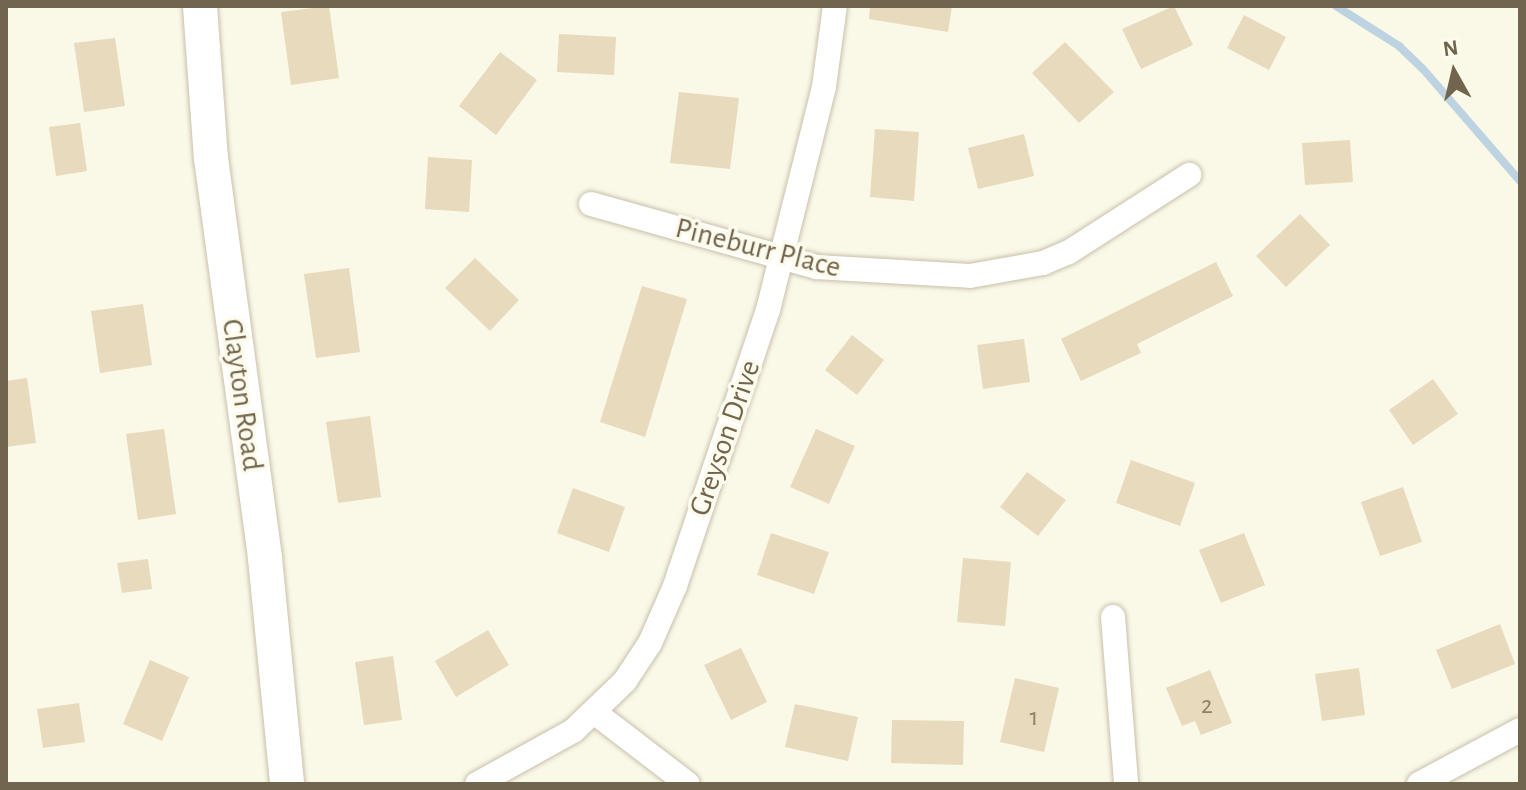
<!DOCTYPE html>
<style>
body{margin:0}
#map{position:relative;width:1526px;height:790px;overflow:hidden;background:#faf8e7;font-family:"Alegreya Sans",sans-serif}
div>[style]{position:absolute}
.stream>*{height:8px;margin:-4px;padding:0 4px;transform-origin:4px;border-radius:4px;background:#bdd3e2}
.building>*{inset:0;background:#e8dabc}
.roads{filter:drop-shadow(0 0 2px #c8c0ac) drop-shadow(0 0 2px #c8c0ac)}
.street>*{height:24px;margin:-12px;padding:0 12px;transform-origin:12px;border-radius:12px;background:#fff}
.secondary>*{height:34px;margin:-17px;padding:0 17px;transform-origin:17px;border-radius:17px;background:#fff}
span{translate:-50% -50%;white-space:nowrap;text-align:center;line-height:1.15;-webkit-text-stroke:7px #fdfbed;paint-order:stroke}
.number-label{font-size:26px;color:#90826a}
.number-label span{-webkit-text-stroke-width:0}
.street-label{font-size:30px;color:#72654e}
.frame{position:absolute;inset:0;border:8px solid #72654e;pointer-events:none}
.north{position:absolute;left:1414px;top:32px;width:80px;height:80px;-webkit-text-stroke:6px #fdfbed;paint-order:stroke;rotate:352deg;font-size:22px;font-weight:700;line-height:32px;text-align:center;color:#72654e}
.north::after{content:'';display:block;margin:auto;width:28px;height:36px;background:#72654e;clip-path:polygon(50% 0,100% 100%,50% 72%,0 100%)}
</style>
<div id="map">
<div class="stream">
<i style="left:1336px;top:6px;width:75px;rotate:32.4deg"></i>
<i style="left:1399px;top:46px;width:33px;rotate:44deg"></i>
<i style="left:1423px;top:69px;width:148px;rotate:49.1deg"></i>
</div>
<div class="building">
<i style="clip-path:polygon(329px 6px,339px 78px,291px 85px,281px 12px)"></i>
<i style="clip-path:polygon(870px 6px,952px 6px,948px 32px,869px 19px)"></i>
<i style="clip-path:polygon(1174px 6px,1193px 45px,1141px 69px,1122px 29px)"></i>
<i style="clip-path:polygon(1244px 15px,1286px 37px,1269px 70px,1227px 48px)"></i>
<i style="clip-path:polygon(559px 34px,616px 37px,614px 75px,557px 72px)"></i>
<i style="clip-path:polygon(115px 38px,125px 106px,84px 112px,74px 43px)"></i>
<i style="clip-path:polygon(1065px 42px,1114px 92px,1079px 123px,1032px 73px)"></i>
<i style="clip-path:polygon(500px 52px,537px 80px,496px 135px,459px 106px)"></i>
<i style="clip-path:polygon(679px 92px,739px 98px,730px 169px,670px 163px)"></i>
<i style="clip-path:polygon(80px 123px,87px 171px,56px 176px,49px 127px)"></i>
<i style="clip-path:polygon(875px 129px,919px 132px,914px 201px,870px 197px)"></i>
<i style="clip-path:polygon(1024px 134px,1034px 176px,978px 189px,968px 148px)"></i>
<i style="clip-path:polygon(1350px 140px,1353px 182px,1305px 185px,1302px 143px)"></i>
<i style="clip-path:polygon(428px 157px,472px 160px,469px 212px,425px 209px)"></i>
<i style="clip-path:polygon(1300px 214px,1330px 245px,1286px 287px,1256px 256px)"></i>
<i style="clip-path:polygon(475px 258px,519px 300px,490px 331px,445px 288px)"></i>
<i style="clip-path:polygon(1216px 262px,1233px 296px,1137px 344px,1141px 353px,1081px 381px,1061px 339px)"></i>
<i style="clip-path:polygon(349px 268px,360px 352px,316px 358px,304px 274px)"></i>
<i style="clip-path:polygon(642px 286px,687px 299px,645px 437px,600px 422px)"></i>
<i style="clip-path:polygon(143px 304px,152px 365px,100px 373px,91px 311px)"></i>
<i style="clip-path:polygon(852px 335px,884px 360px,857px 395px,825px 370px)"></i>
<i style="clip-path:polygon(1024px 339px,1030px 382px,983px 389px,977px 345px)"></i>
<i style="clip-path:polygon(27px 378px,36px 443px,6px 447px,6px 381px)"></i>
<i style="clip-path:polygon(1433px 379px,1458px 414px,1413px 445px,1389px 410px)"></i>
<i style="clip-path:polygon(370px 416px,381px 497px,338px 503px,326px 422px)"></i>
<i style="clip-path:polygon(164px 429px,176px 514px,138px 520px,126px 434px)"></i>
<i style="clip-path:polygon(816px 429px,855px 446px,829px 504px,790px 487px)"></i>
<i style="clip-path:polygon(1131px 460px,1195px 483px,1180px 526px,1116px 503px)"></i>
<i style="clip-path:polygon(1027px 472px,1066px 500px,1038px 536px,1000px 507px)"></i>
<i style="clip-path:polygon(1403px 487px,1422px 542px,1380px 556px,1361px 502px)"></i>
<i style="clip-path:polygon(573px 488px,625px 507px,609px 552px,557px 533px)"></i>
<i style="clip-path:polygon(771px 533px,829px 552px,814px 594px,757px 575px)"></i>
<i style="clip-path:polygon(1244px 533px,1265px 585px,1221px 603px,1199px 550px)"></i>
<i style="clip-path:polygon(963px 558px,1011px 562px,1005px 626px,957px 622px)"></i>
<i style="clip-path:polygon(148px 559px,152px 589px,122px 593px,117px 563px)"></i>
<i style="clip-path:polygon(1500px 624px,1515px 664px,1452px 689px,1436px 650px)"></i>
<i style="clip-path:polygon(488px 630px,509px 665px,456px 697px,435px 661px)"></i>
<i style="clip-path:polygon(741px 648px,767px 702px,731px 720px,704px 665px)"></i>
<i style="clip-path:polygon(393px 656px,402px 720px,364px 725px,355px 662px)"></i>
<i style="clip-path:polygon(150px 660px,189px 677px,162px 741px,123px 724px)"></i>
<i style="clip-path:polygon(1359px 668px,1365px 715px,1322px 721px,1315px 674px)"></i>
<i style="clip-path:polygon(1210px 670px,1232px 723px,1201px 735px,1195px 721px,1182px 726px,1166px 688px)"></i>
<i style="clip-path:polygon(1015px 678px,1059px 688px,1044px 752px,1000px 742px)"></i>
<i style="clip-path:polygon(79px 703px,85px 742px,43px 748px,37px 709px)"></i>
<i style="clip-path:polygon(795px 704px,858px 717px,848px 761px,785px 747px)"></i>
<i style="clip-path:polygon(892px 720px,964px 721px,963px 765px,891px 763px)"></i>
</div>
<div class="roads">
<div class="street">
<i style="left:591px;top:204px;width:234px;rotate:15.6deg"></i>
<i style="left:816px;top:267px;width:154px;rotate:3.3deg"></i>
<i style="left:970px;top:276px;width:74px;rotate:-10.1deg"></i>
<i style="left:1043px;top:263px;width:28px;rotate:-23deg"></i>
<i style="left:1069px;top:252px;width:143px;rotate:-32.7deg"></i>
<i style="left:1113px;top:617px;width:168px;rotate:85.5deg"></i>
<i style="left:594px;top:712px;width:118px;rotate:37.5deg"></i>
<i style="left:477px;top:784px;width:110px;rotate:-28.9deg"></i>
<i style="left:573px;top:731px;width:72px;rotate:-43.9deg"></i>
<i style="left:625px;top:681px;width:45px;rotate:-56.7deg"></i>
<i style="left:650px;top:643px;width:62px;rotate:-66.3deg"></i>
<i style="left:675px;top:586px;width:291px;rotate:-71.4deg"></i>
<i style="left:768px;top:310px;width:230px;rotate:-75.9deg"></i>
<i style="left:824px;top:87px;width:82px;rotate:-82.3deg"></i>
<i style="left:1419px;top:784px;width:115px;rotate:-28.1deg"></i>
</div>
<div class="secondary">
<i style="left:200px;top:6px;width:152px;rotate:85.9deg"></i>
<i style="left:211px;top:158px;width:404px;rotate:82.3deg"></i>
<i style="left:265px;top:558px;width:227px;rotate:84.4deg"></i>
</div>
</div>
<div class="number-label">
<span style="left:1207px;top:706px">2</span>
<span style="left:1034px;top:718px">1</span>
</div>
<div class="street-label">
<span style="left:758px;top:248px;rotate:14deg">Pineburr Place</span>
<span style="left:242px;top:395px;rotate:82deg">Clayton Road</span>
<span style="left:725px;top:438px;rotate:-71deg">Greyson Drive</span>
</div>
<div class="frame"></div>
<div class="north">N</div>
</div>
